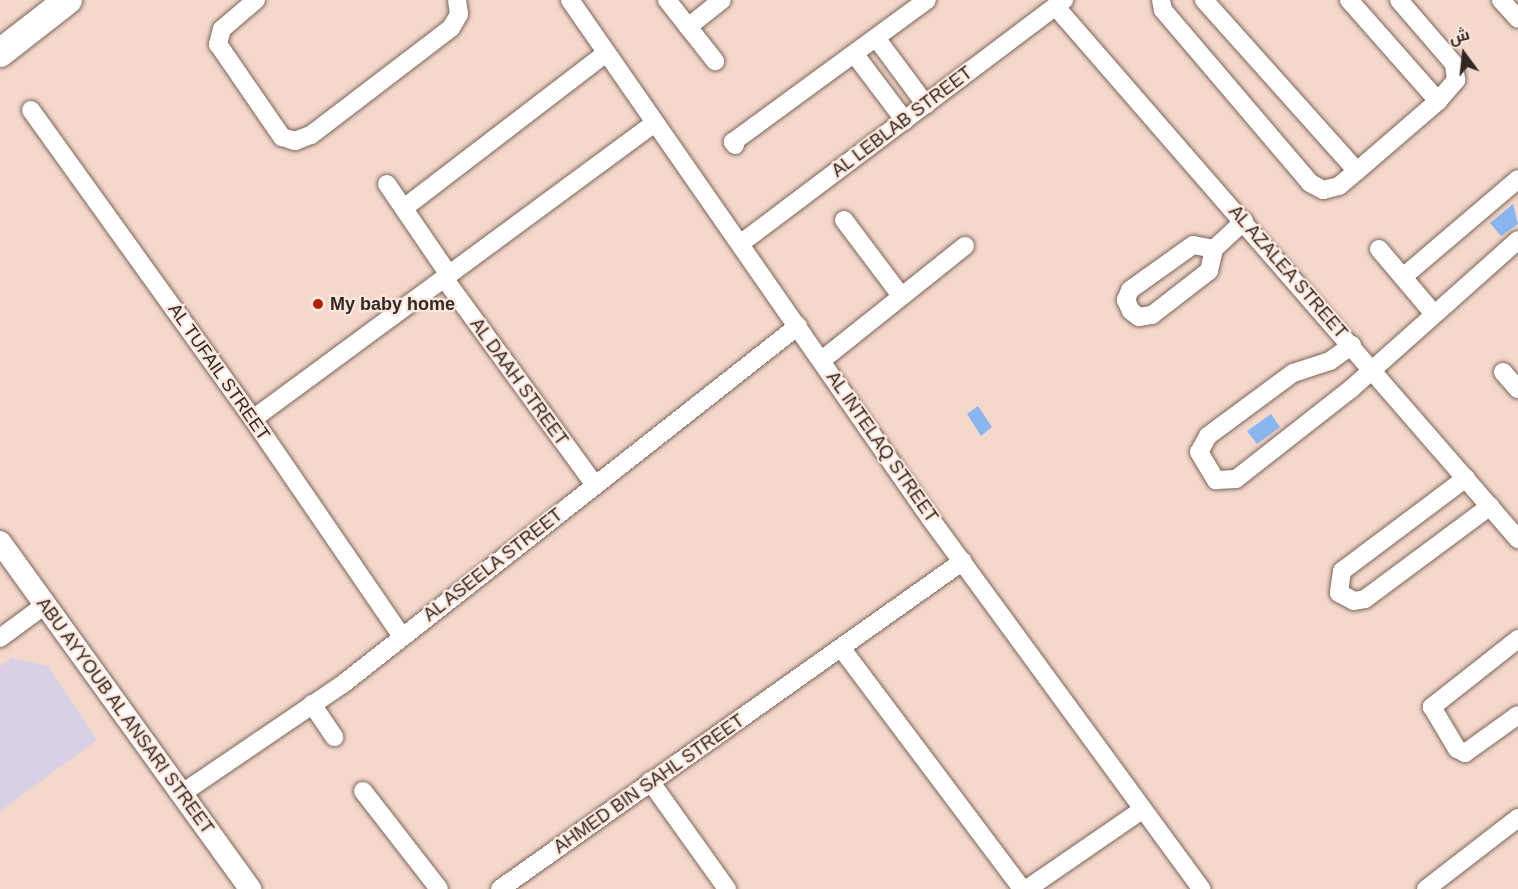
<!DOCTYPE html>
<meta charset="utf-8">
<style>
body{margin:0}
#map{position:relative;width:1518px;height:889px;overflow:hidden;background:#f4d8cc;font-family:Helvetica,Cairo,sans-serif}
div>[style]{position:absolute}
.education>*{inset:0;background:#dad0e5}
.water>*{inset:0;background:#8ab5ef}
.roads{filter:drop-shadow(0 0 2px #7d655a) drop-shadow(0 0 2px #7d655a)}
.minor>*{height:18px;margin:-9px;padding:0 9px;transform-origin:9px;border-radius:9px;background:#fff}
.tertiary>*{height:22px;margin:-11px;padding:0 11px;transform-origin:11px;border-radius:11px;background:#fff}
.primary>*{height:28px;margin:-14px;padding:0 14px;transform-origin:14px;border-radius:14px;background:#fff}
.dots>*{width:16px;height:16px;translate:-50% -50%;box-sizing:border-box;border:3px solid #fde7dd;border-radius:50%}
span{translate:-50% -50%;white-space:nowrap;text-align:center;line-height:1.15;-webkit-text-stroke:4.5px #fde7dd;paint-order:stroke}
.street-label{font-size:18px;color:#322723}
.poi-label{font-size:18px;color:#322723;font-weight:700}
.left{translate:0 -50%;text-align:left}
.north{position:absolute;left:1434px;top:24px;width:60px;height:60px;-webkit-text-stroke:4px #fde7dd;paint-order:stroke;rotate:345deg;font-size:16px;font-weight:700;line-height:24px;text-align:center;color:#322723}
.north::after{content:'';display:block;margin:auto;width:21px;height:27px;background:#322723;clip-path:polygon(50% 0,100% 100%,50% 72%,0 100%)}
</style>
<div id="map">
<div class="education">
<i style="clip-path:polygon(12px 658px,48px 666px,97px 740px,0 811px,0 666px)"></i>
</div>
<div class="water">
<i style="clip-path:polygon(1513px 204px,1518px 224px,1501px 236px,1490px 223px)"></i>
<i style="clip-path:polygon(978px 406px,992px 427px,981px 436px,967px 414px)"></i>
<i style="clip-path:polygon(1271px 414px,1280px 427px,1257px 444px,1247px 431px)"></i>
</div>
<div class="roads">
<div class="minor">
<i style="left:256px;top:0;width:45px;rotate:139.5deg"></i>
<i style="left:222px;top:29px;width:16px;rotate:105deg"></i>
<i style="left:218px;top:44px;width:113px;rotate:55.5deg"></i>
<i style="left:282px;top:137px;width:14px;rotate:17deg"></i>
<i style="left:295px;top:141px;width:17px;rotate:-21deg"></i>
<i style="left:311px;top:135px;width:176px;rotate:-37.4deg"></i>
<i style="left:451px;top:28px;width:16px;rotate:-60deg"></i>
<i style="left:459px;top:14px;width:14px;rotate:-98deg"></i>
<i style="left:570px;top:0;width:631px;rotate:55.2deg"></i>
<i style="left:930px;top:518px;width:460px;rotate:53.8deg"></i>
<i style="left:667px;top:0;width:78px;rotate:51.8deg"></i>
<i style="left:1161px;top:0;width:10px;rotate:79deg"></i>
<i style="left:1163px;top:10px;width:227px;rotate:49.6deg"></i>
<i style="left:1310px;top:183px;width:15px;rotate:28deg"></i>
<i style="left:1323px;top:190px;width:16px;rotate:-14deg"></i>
<i style="left:1339px;top:186px;width:23px;rotate:-40deg"></i>
<i style="left:1357px;top:171px;width:107px;rotate:-40.8deg"></i>
<i style="left:1438px;top:101px;width:28px;rotate:-49deg"></i>
<i style="left:1456px;top:80px;width:16px;rotate:-97deg"></i>
<i style="left:1454px;top:64px;width:84px;rotate:-130.7deg"></i>
<i style="left:1204px;top:0;width:229px;rotate:48.2deg"></i>
<i style="left:1349px;top:0;width:135px;rotate:48.6deg"></i>
<i style="left:1501px;top:0;width:25px;rotate:48deg"></i>
<i style="left:1056px;top:7px;width:705px;rotate:49.03deg"></i>
<i style="left:688px;top:27px;width:43px;rotate:-38.5deg"></i>
<i style="left:877px;top:39px;width:82px;rotate:53.4deg"></i>
<i style="left:856px;top:56px;width:81px;rotate:53deg"></i>
<i style="left:31px;top:110px;width:380px;rotate:54.3deg"></i>
<i style="left:253px;top:419px;width:264px;rotate:55.6deg"></i>
<i style="left:735px;top:145px;width:4px;rotate:-124deg"></i>
<i style="left:733px;top:142px;width:240px;rotate:-36.2deg"></i>
<i style="left:387px;top:184px;width:110px;rotate:55.7deg"></i>
<i style="left:404px;top:208px;width:255px;rotate:-37.5deg"></i>
<i style="left:844px;top:220px;width:95px;rotate:53.1deg"></i>
<i style="left:740px;top:244px;width:406px;rotate:-37deg"></i>
<i style="left:1214px;top:249px;width:21px;rotate:-169deg"></i>
<i style="left:1193px;top:245px;width:77px;rotate:144.5deg"></i>
<i style="left:1130px;top:290px;width:11px;rotate:112deg"></i>
<i style="left:1126px;top:300px;width:12px;rotate:66deg"></i>
<i style="left:1131px;top:311px;width:10px;rotate:37deg"></i>
<i style="left:1139px;top:317px;width:13px;rotate:-9deg"></i>
<i style="left:1152px;top:315px;width:72px;rotate:-37.7deg"></i>
<i style="left:1209px;top:271px;width:23px;rotate:-77deg"></i>
<i style="left:1214px;top:249px;width:41px;rotate:-43deg"></i>
<i style="left:1379px;top:249px;width:85px;rotate:49.8deg"></i>
<i style="left:1403px;top:277px;width:151px;rotate:-40.4deg"></i>
<i style="left:444px;top:278px;width:256px;rotate:53.9deg"></i>
<i style="left:1352px;top:345px;width:27px;rotate:144deg"></i>
<i style="left:1330px;top:361px;width:39px;rotate:162deg"></i>
<i style="left:1293px;top:373px;width:106px;rotate:143.5deg"></i>
<i style="left:1208px;top:436px;width:18px;rotate:119deg"></i>
<i style="left:1199px;top:452px;width:33px;rotate:59deg"></i>
<i style="left:1216px;top:480px;width:20px;rotate:-3deg"></i>
<i style="left:1236px;top:479px;width:147px;rotate:-38.1deg"></i>
<i style="left:1352px;top:388px;width:222px;rotate:-41.7deg"></i>
<i style="left:822px;top:360px;width:183px;rotate:-38.6deg"></i>
<i style="left:1503px;top:372px;width:23px;rotate:49deg"></i>
<i style="left:253px;top:419px;width:499px;rotate:-36.4deg"></i>
<i style="left:1466px;top:478px;width:155px;rotate:143.1deg"></i>
<i style="left:1342px;top:571px;width:22px;rotate:98deg"></i>
<i style="left:1339px;top:593px;width:17px;rotate:28deg"></i>
<i style="left:1354px;top:601px;width:11px;rotate:-10deg"></i>
<i style="left:1365px;top:599px;width:156px;rotate:-36.6deg"></i>
<i style="left:0;top:638px;width:56px;rotate:-36.3deg"></i>
<i style="left:1518px;top:639px;width:110px;rotate:141.7deg"></i>
<i style="left:1432px;top:707px;width:49px;rotate:59.2deg"></i>
<i style="left:1457px;top:749px;width:9px;rotate:27deg"></i>
<i style="left:1465px;top:753px;width:65px;rotate:-35.6deg"></i>
<i style="left:842px;top:649px;width:300px;rotate:53.1deg"></i>
<i style="left:312px;top:704px;width:40px;rotate:56deg"></i>
<i style="left:650px;top:781px;width:133px;rotate:54.5deg"></i>
<i style="left:363px;top:791px;width:124px;rotate:52.2deg"></i>
<i style="left:181px;top:794px;width:196px;rotate:-34.2deg"></i>
<i style="left:343px;top:684px;width:579px;rotate:-38.2deg"></i>
<i style="left:500px;top:889px;width:567px;rotate:-35.31deg"></i>
<i style="left:1027px;top:889px;width:140px;rotate:-34.5deg"></i>
<i style="left:1426px;top:889px;width:116px;rotate:-37.7deg"></i>
</div>
<div class="tertiary">
<i style="left:0;top:542px;width:428px;rotate:54.2deg"></i>
</div>
<div class="primary">
<i style="left:0;top:53px;width:86px;rotate:-37.9deg"></i>
</div>
</div>
<div class="dots">
<i style="left:318px;top:304px;background:#ae2100"></i>
</div>
<div class="street-label">
<span style="left:902px;top:122px;rotate:-37deg">AL LEBLAB STREET</span>
<span style="left:1288px;top:272px;rotate:49deg">AL AZALEA STREET</span>
<span style="left:219px;top:372px;rotate:55deg">AL TUFAIL STREET</span>
<span style="left:519px;top:382px;rotate:54deg">AL DAAH STREET</span>
<span style="left:882px;top:447px;rotate:55deg">AL INTELAQ STREET</span>
<span style="left:493px;top:565px;rotate:-38deg">AL ASEELA STREET</span>
<span style="left:125px;top:716px;rotate:54deg">ABU AYYOUB AL ANSARI STREET</span>
<span style="left:649px;top:784px;rotate:-35deg">AHMED BIN SAHL STREET</span>
</div>
<div class="poi-label">
<span class="left" style="left:330px;top:304px">My baby home</span>
</div>
<div class="north">ش</div>
</div>
